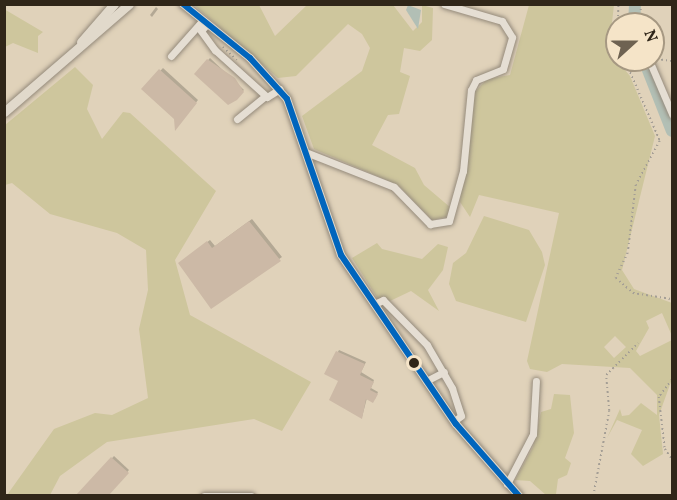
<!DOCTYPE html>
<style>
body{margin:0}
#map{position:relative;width:677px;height:500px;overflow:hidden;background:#e0d2ba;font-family:Vollkorn,serif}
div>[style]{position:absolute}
.green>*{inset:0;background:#cec69d}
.water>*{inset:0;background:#b2bfb5}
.shadow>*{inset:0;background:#0003}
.river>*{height:12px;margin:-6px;padding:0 6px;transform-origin:6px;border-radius:6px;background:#b2bfb5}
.building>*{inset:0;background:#ccb9a6}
.path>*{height:1.5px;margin-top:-0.75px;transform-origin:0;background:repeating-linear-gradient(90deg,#a49e95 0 1.5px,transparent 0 4.5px)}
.roads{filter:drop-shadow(0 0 2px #948a7b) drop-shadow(0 0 2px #948a7b)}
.minor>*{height:7px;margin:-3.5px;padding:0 3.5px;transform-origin:3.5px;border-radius:3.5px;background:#e5ded3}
.major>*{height:8px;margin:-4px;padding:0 4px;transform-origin:4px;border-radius:4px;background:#e1d9cb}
.highway>*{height:9px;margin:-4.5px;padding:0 4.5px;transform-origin:4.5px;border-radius:4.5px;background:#e1d9cb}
.bus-1>*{height:6px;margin:-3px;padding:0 3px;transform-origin:3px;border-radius:3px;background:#0065bd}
.dots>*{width:16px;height:16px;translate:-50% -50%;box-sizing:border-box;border:3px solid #f5e4c8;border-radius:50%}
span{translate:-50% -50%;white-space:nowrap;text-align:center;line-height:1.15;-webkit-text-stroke:5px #f5e4c8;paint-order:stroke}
.frame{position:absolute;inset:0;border:6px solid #302619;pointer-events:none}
.north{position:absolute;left:605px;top:12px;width:60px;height:60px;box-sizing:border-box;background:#f5e4c8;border:2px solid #a69882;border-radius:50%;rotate:69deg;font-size:16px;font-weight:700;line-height:24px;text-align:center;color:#302619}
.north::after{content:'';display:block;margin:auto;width:21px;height:27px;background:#6e6251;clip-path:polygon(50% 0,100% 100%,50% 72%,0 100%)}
</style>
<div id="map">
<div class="green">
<i style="clip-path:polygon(194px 5px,259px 5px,275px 36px,307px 5px,393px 5px,413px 31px,422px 22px,422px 5px,433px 8px,432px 40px,420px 51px,404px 48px,400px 72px,410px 76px,399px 114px,388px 115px,372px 145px,415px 168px,424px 185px,451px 208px,446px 217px,432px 220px,398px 185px,314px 149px,302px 116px,362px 71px,370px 48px,362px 34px,348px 24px,296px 76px,278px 78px)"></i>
<i style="clip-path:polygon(evenodd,529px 5px,614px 5px,611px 31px,617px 60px,630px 76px,655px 136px,622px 270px,634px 289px,672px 303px,672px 336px,662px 313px,646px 321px,649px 328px,636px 351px,640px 356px,672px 340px,672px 379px,659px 415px,663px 454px,643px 466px,631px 454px,642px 430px,617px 420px,607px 438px,620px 409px,622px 416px,629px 415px,641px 403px,657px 415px,657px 395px,630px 368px,562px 364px,547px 372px,530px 369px,527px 361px,559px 213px,479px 195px,470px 217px,460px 202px,475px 92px,487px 79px,510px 75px,529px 5px,615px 336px,626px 347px,614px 358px,604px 347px,615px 336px)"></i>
<i style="clip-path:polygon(4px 9px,43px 32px,38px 36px,38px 53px,13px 43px,5px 47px)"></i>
<i style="clip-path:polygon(75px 67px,93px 85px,87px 109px,102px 139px,123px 112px,130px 113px,216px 191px,175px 260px,190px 315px,311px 382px,282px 431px,254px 419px,107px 442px,60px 476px,50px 495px,7px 495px,54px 429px,95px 413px,112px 415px,148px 398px,139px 329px,148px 290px,146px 250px,117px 233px,50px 214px,12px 183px,5px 185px,5px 125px)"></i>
<i style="clip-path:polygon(484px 216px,529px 230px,542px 252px,545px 265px,526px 322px,456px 301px,449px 284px,453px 263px,466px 253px)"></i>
<i style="clip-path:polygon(377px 243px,382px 249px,422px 259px,438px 244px,448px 247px,443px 270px,428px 290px,439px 311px,411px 291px,390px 301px,378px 299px,352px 258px)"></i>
<i style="clip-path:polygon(554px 394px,570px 395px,574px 433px,565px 458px,571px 463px,567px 475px,558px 479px,556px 494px,546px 495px,530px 481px,515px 480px,533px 447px,541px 412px,551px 409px)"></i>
</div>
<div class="water">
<i style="clip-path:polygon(408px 5px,421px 10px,418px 29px,406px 10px)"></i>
</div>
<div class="shadow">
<i style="clip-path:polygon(156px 7px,158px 9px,152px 17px,150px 15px)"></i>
<i style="clip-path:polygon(210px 58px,244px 90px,228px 103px,196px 74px)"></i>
<i style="clip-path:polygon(163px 68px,198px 100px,176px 128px,175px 118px,143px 89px)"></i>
<i style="clip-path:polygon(252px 219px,282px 257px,211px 307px,182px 261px,210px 240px,215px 246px)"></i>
<i style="clip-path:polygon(339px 350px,366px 362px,361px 372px,374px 380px,371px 388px,378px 392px,375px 399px,367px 398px,362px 417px,340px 380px,326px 374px)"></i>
<i style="clip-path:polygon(114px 456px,129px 470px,107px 496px,78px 496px)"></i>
</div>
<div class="river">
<i style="left:634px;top:24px;width:20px;rotate:-87deg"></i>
<i style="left:644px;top:60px;width:76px;rotate:68.5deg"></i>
</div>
<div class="building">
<i style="clip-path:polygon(207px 59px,235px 78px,244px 92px,237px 100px,228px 105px,194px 74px)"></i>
<i style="clip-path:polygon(159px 69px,197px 103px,175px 131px,174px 119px,141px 89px)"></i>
<i style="clip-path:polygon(249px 221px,281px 261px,211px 309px,178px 263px,207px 241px,212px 248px)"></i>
<i style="clip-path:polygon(336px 351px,365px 364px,360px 375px,374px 382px,370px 390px,378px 394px,373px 403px,366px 399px,362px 419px,329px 400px,338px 381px,324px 374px)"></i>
<i style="clip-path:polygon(111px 457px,129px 473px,109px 495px,76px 495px)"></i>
</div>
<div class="path">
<i style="left:639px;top:24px;width:20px;rotate:-84deg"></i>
<i style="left:617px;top:39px;width:35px;rotate:-88deg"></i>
<i style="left:223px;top:47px;width:19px;rotate:43deg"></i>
<i style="left:657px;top:59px;width:15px;rotate:8deg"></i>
<i style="left:625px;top:60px;width:88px;rotate:66.6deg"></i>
<i style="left:660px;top:141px;width:50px;rotate:118.6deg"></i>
<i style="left:636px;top:185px;width:68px;rotate:96.7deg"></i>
<i style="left:628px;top:253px;width:28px;rotate:116deg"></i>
<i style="left:616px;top:278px;width:23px;rotate:41deg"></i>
<i style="left:633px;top:293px;width:39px;rotate:9deg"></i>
<i style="left:672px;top:380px;width:21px;rotate:127deg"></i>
<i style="left:659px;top:397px;width:52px;rotate:83.4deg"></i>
<i style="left:665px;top:449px;width:12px;rotate:55deg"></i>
<i style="left:593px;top:496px;width:86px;rotate:-79.3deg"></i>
<i style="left:609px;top:411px;width:36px;rotate:-95deg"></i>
<i style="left:606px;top:375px;width:45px;rotate:-45deg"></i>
</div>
<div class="roads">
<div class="minor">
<i style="left:207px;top:24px;width:9px;rotate:131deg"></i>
<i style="left:201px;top:31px;width:24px;rotate:54deg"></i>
<i style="left:215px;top:50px;width:70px;rotate:42.1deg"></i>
<i style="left:267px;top:97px;width:15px;rotate:-32deg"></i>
<i style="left:171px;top:56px;width:48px;rotate:-48.4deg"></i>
<i style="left:649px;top:60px;width:59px;rotate:66.9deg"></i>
<i style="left:237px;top:119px;width:36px;rotate:-39deg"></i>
<i style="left:308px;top:153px;width:92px;rotate:21.6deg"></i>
<i style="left:394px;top:187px;width:52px;rotate:45.8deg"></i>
<i style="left:430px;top:224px;width:19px;rotate:-9deg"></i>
<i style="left:449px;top:221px;width:52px;rotate:-74.4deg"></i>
<i style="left:463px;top:171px;width:81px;rotate:-84.4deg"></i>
<i style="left:471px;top:90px;width:11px;rotate:-63deg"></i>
<i style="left:476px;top:80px;width:29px;rotate:-22deg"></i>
<i style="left:503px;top:69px;width:33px;rotate:-74deg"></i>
<i style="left:512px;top:37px;width:19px;rotate:-122deg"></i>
<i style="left:502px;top:21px;width:60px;rotate:-163.7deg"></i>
<i style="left:374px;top:304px;width:10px;rotate:-24deg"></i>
<i style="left:383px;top:300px;width:63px;rotate:45.6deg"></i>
<i style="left:427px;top:345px;width:50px;rotate:59.8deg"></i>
<i style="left:452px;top:388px;width:29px;rotate:72deg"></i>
<i style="left:461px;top:416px;width:9px;rotate:144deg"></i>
<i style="left:426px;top:381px;width:20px;rotate:-27deg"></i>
<i style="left:507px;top:484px;width:56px;rotate:-62.5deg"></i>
<i style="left:533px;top:434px;width:53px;rotate:-86.8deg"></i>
<i style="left:204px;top:496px;width:47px"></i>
</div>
<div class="major">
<i style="left:183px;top:4px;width:86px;rotate:38.9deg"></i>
<i style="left:250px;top:58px;width:55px;rotate:47.9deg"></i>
<i style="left:287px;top:99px;width:165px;rotate:70.9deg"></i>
<i style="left:341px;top:255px;width:204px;rotate:55.8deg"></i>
<i style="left:456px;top:424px;width:96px;rotate:48.8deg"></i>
</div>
<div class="highway">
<i style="left:81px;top:42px;width:50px;rotate:-49deg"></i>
<i style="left:4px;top:112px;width:165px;rotate:-40.8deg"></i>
</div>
</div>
<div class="bus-1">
<i style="left:183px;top:4px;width:86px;rotate:38.9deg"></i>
<i style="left:250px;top:58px;width:55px;rotate:47.9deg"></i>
<i style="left:287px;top:99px;width:165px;rotate:70.9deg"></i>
<i style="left:341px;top:255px;width:204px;rotate:55.8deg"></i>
<i style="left:456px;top:424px;width:96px;rotate:48.8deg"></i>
</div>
<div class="dots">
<i style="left:414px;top:363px;background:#302619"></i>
</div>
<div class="frame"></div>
<div class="north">N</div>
</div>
